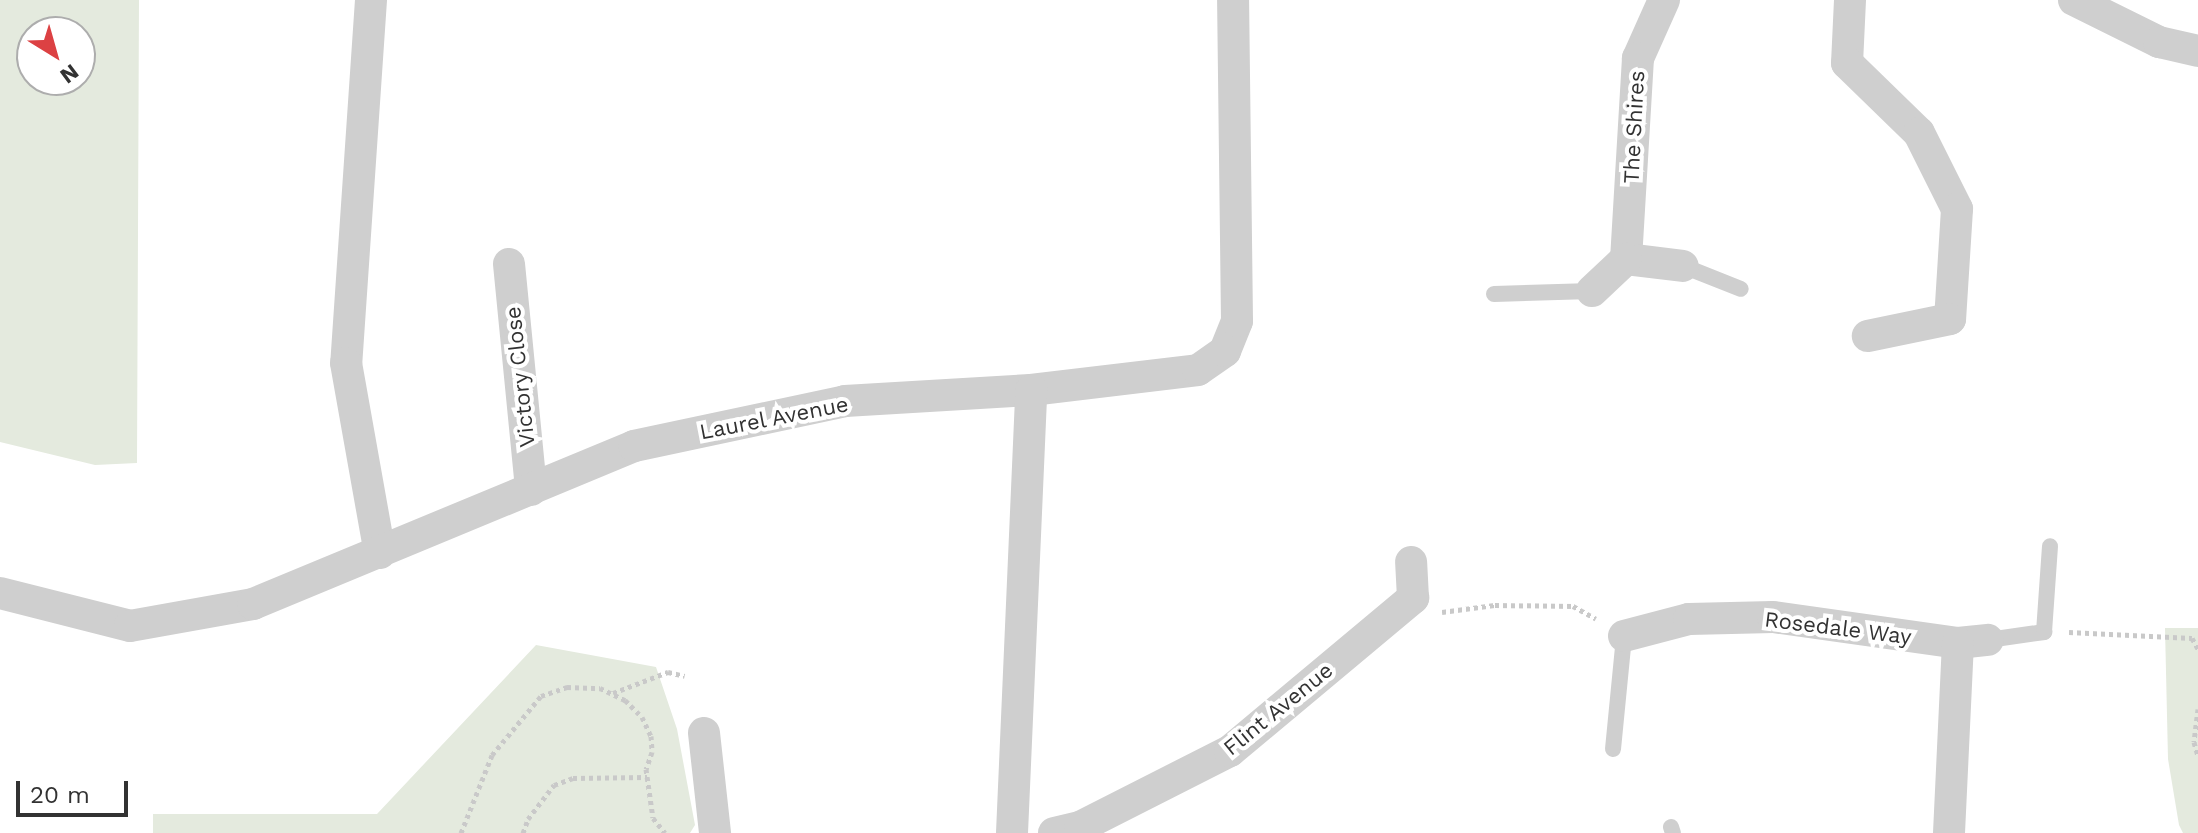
<!DOCTYPE html>
<style>
body{margin:0}
#map{position:relative;width:2198px;height:833px;overflow:hidden;background:#fff;font-family:"Work Sans",sans-serif}
div>[style]{position:absolute}
.green>*{inset:0;background:#e4eade}
.path>*{height:5px;margin-top:-2.5px;transform-origin:0;background:repeating-linear-gradient(90deg,#c9c9c9 0 4px,transparent 0 8px)}
.lane>*{height:16px;margin:-8px;padding:0 8px;transform-origin:8px;border-radius:8px;background:#cfcfcf}
.street>*{height:32px;margin:-16px;padding:0 16px;transform-origin:16px;border-radius:16px;background:#cfcfcf}
span{translate:-50% -50%;white-space:nowrap;text-align:center;line-height:1.15;-webkit-text-stroke:8px #fff;paint-order:stroke}
.street-label{font-size:22px;color:#323232}
.north{position:absolute;left:16px;top:16px;width:80px;height:80px;box-sizing:border-box;background:#fff;border:2px solid #adadad;border-radius:50%;rotate:143deg;font-size:22px;font-weight:700;line-height:32px;text-align:center;color:#323232}
.north::after{content:'';display:block;margin:auto;width:28px;height:36px;background:#dc4143;clip-path:polygon(50% 0,100% 100%,50% 72%,0 100%)}
.scale{position:absolute;left:16px;top:781px;width:112px;height:36px;box-sizing:border-box;border:4px solid #323232;border-top:0;padding-left:10px;font-size:24px;line-height:28px;white-space:nowrap;color:#323232;-webkit-text-stroke:6px #fff;paint-order:stroke}
</style>
<div id="map">
<div class="green">
<i style="clip-path:polygon(evenodd,0 0,139px 0,137px 463px,95px 465px,0 442px,0 0,32px 32px,80px 32px,80px 80px,32px 80px,32px 32px)"></i>
<i style="clip-path:polygon(2165px 628px,2198px 628px,2198px 833px,2183px 833px,2179px 825px,2168px 759px)"></i>
<i style="clip-path:polygon(536px 645px,656px 667px,677px 729px,695px 825px,690px 833px,153px 833px,153px 814px,377px 814px)"></i>
</div>
<div class="path">
<i style="left:1442px;top:612px;width:53px;rotate:-7.5deg"></i>
<i style="left:1495px;top:605px;width:78px;rotate:0.7deg"></i>
<i style="left:1573px;top:606px;width:26px;rotate:29deg"></i>
<i style="left:2069px;top:632px;width:123px;rotate:2.8deg"></i>
<i style="left:2192px;top:638px;width:13px;rotate:61deg"></i>
<i style="left:613px;top:693px;width:59px;rotate:-20.9deg"></i>
<i style="left:668px;top:672px;width:17px;rotate:13deg"></i>
<i style="left:2198px;top:709px;width:33px;rotate:97deg"></i>
<i style="left:2194px;top:742px;width:15px;rotate:74deg"></i>
<i style="left:461px;top:833px;width:84px;rotate:-68.3deg"></i>
<i style="left:492px;top:755px;width:77px;rotate:-50.3deg"></i>
<i style="left:541px;top:696px;width:28px;rotate:-19deg"></i>
<i style="left:567px;top:687px;width:33px;rotate:2deg"></i>
<i style="left:600px;top:688px;width:28px;rotate:26deg"></i>
<i style="left:625px;top:700px;width:24px;rotate:45deg"></i>
<i style="left:642px;top:717px;width:21px;rotate:65deg"></i>
<i style="left:651px;top:736px;width:16px;rotate:86deg"></i>
<i style="left:652px;top:752px;width:18px;rotate:109deg"></i>
<i style="left:646px;top:769px;width:49px;rotate:81.9deg"></i>
<i style="left:653px;top:818px;width:19px;rotate:51deg"></i>
<i style="left:523px;top:833px;width:15px;rotate:-70deg"></i>
<i style="left:528px;top:819px;width:43px;rotate:-52.6deg"></i>
<i style="left:554px;top:785px;width:20px;rotate:-20deg"></i>
<i style="left:573px;top:778px;width:74px;rotate:-0.8deg"></i>
</div>
<div class="lane">
<i style="left:1683px;top:266px;width:62px;rotate:21.6deg"></i>
<i style="left:1494px;top:294px;width:98px;rotate:-1.8deg"></i>
<i style="left:1988px;top:640px;width:57px;rotate:-8.1deg"></i>
<i style="left:2044px;top:632px;width:86px;rotate:-86deg"></i>
<i style="left:1613px;top:749px;width:114px;rotate:-84.4deg"></i>
<i style="left:1671px;top:827px;width:6px;rotate:72deg"></i>
</div>
<div class="street">
<i style="left:371px;top:0;width:364px;rotate:93.9deg"></i>
<i style="left:346px;top:363px;width:193px;rotate:79.9deg"></i>
<i style="left:1664px;top:0;width:64px;rotate:114.1deg"></i>
<i style="left:1638px;top:58px;width:201px;rotate:93.4deg"></i>
<i style="left:1626px;top:259px;width:57px;rotate:7deg"></i>
<i style="left:1850px;top:0;width:63px;rotate:92.7deg"></i>
<i style="left:1847px;top:63px;width:100px;rotate:44.2deg"></i>
<i style="left:1919px;top:133px;width:85px;rotate:63.4deg"></i>
<i style="left:1957px;top:209px;width:110px;rotate:93.6deg"></i>
<i style="left:1950px;top:319px;width:84px;rotate:168.3deg"></i>
<i style="left:2074px;top:0;width:95px;rotate:26.3deg"></i>
<i style="left:2159px;top:42px;width:40px;rotate:13deg"></i>
<i style="left:509px;top:264px;width:227px;rotate:84.4deg"></i>
<i style="left:1592px;top:291px;width:47px;rotate:-43.3deg"></i>
<i style="left:0;top:593px;width:134px;rotate:14.2deg"></i>
<i style="left:130px;top:626px;width:125px;rotate:-10.1deg"></i>
<i style="left:253px;top:604px;width:412px;rotate:-22.5deg"></i>
<i style="left:634px;top:446px;width:216px;rotate:-12deg"></i>
<i style="left:845px;top:401px;width:186px;rotate:-3.4deg"></i>
<i style="left:1031px;top:390px;width:168px;rotate:-6.8deg"></i>
<i style="left:1198px;top:370px;width:33px;rotate:-35deg"></i>
<i style="left:1225px;top:351px;width:32px;rotate:-68deg"></i>
<i style="left:1237px;top:321px;width:321px;rotate:-90.7deg"></i>
<i style="left:1624px;top:636px;width:67px;rotate:-14.7deg"></i>
<i style="left:1689px;top:619px;width:84px;rotate:-1.4deg"></i>
<i style="left:1773px;top:617px;width:187px;rotate:8deg"></i>
<i style="left:1958px;top:643px;width:30px;rotate:-6deg"></i>
<i style="left:704px;top:733px;width:101px;rotate:83.7deg"></i>
<i style="left:1012px;top:833px;width:443px;rotate:-87.5deg"></i>
<i style="left:1054px;top:833px;width:27px;rotate:-13deg"></i>
<i style="left:1080px;top:827px;width:168px;rotate:-26.9deg"></i>
<i style="left:1230px;top:751px;width:239px;rotate:-39.9deg"></i>
<i style="left:1413px;top:598px;width:36px;rotate:-93deg"></i>
<i style="left:1949px;top:833px;width:190px;rotate:-87.3deg"></i>
</div>
<div class="street-label">
<span style="left:1634px;top:127px;rotate:-87deg">The Shires</span>
<span style="left:520px;top:377px;rotate:-96deg">Victory Close</span>
<span style="left:774px;top:418px;rotate:-11deg">Laurel Avenue</span>
<span style="left:1838px;top:628px;rotate:7deg">Rosedale Way</span>
<span style="left:1278px;top:709px;rotate:-39deg">Flint Avenue</span>
</div>
<div class="north">N</div>
<div class="scale">20 m</div>
</div>
